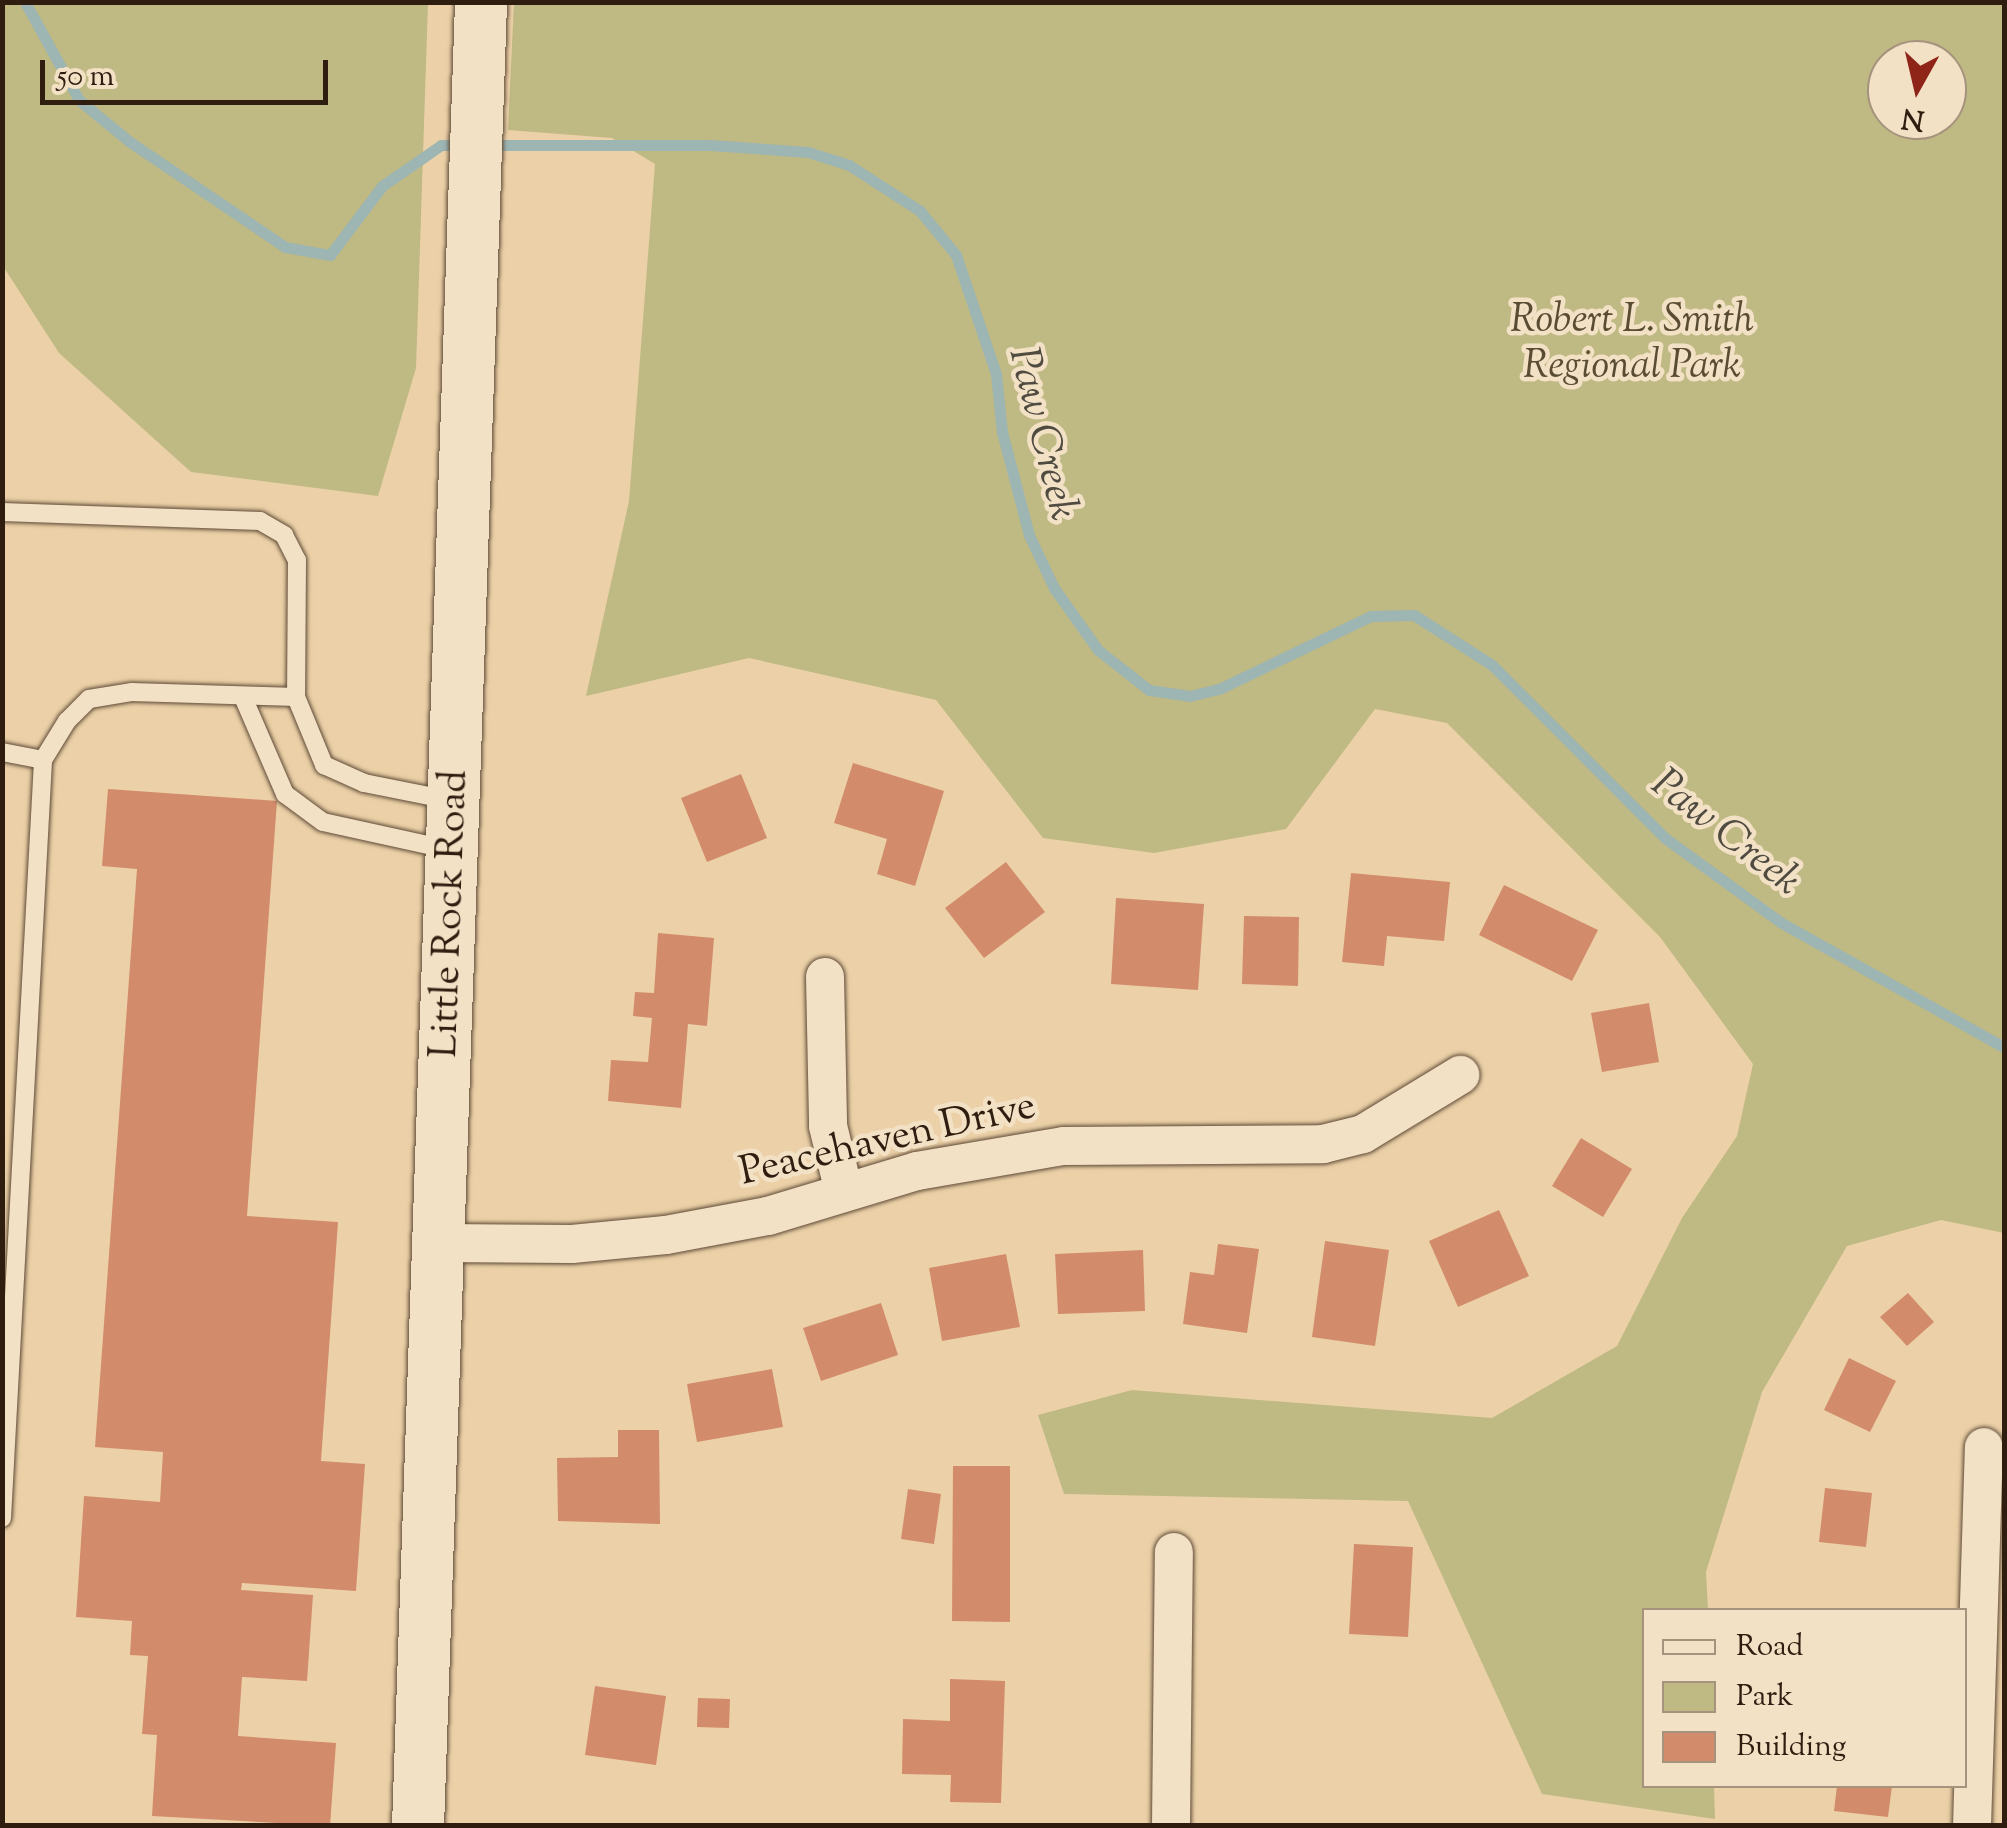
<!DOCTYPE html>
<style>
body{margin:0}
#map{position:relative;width:2007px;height:1828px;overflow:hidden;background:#ecd1a8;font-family:"Sorts Mill Goudy",serif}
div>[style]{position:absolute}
.green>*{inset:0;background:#bfb983}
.stream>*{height:11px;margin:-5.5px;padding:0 5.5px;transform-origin:5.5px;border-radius:5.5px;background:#9db5b3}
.building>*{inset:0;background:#d28b6b}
.roads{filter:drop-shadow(0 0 2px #5e4a36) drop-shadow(0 0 2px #5e4a36)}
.lane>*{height:18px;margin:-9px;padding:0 9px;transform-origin:9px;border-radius:9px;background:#f3e1c6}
.street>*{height:38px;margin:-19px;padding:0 19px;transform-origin:19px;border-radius:19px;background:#f3e1c6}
.secondary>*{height:52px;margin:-26px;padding:0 26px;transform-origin:26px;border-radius:26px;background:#f3e1c6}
span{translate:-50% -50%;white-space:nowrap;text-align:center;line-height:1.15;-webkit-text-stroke:9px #f3e1c6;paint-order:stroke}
.park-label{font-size:40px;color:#5a4c32;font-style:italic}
.street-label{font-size:40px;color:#2f1d10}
.water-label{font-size:42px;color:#504b41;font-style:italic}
.frame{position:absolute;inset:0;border:5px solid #2f1d10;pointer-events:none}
.legend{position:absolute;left:1642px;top:1608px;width:325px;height:180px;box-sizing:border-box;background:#f3e1c6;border:2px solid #a5937d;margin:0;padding:12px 18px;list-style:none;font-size:30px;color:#2f1d10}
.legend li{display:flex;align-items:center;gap:20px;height:50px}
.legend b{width:50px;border:2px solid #a5937d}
.north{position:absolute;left:1867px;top:40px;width:100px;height:100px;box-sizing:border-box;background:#f3e1c6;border:2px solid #a5937d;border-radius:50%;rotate:188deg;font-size:28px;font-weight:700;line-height:40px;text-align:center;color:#2f1d10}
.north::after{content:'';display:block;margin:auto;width:35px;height:45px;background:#8f2418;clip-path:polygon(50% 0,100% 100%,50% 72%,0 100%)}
.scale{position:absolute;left:40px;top:60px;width:288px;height:45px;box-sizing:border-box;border:5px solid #2f1d10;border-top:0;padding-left:12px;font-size:30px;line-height:35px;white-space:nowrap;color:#2f1d10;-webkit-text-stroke:8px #f3e1c6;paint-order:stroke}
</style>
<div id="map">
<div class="green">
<i style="clip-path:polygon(3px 2px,428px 3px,416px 368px,378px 496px,191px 472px,59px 353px,3px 266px)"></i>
<i style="clip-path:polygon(evenodd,514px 3px,2004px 3px,2004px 1233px,1941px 1220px,1847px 1246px,1762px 1392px,1706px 1572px,1708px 1610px,1644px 1610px,1644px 1786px,1714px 1786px,1715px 1819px,1542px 1794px,1408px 1501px,1064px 1494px,1038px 1415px,1132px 1390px,1492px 1418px,1617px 1346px,1682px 1218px,1737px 1136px,1753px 1064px,1660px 937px,1447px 723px,1375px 709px,1286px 829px,1154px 853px,1043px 838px,936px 700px,749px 658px,586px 696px,629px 501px,655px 164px,612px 138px,508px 130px,514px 3px,1887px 60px,1947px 60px,1947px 120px,1887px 120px,1887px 60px)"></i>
</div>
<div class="stream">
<i style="left:25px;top:2px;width:112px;rotate:61.1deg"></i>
<i style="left:79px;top:100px;width:66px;rotate:39.5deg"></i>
<i style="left:130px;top:142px;width:187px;rotate:34.1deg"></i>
<i style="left:285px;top:247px;width:46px;rotate:10.1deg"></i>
<i style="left:330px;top:255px;width:86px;rotate:-53deg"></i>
<i style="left:382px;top:186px;width:72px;rotate:-34.8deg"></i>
<i style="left:441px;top:145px;width:22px"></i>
<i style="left:487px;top:145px;width:223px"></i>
<i style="left:710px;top:145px;width:98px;rotate:4.1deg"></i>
<i style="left:808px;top:152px;width:43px;rotate:17.6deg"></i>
<i style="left:849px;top:165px;width:85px;rotate:32.9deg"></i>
<i style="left:920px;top:211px;width:57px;rotate:50.7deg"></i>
<i style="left:956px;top:255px;width:126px;rotate:71.4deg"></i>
<i style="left:996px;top:374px;width:58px;rotate:84.1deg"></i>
<i style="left:1002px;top:432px;width:106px;rotate:75.3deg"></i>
<i style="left:1029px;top:535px;width:59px;rotate:64.7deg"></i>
<i style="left:1054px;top:588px;width:76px;rotate:54.6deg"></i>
<i style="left:1098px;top:650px;width:65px;rotate:38.1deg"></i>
<i style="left:1149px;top:690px;width:41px;rotate:8.3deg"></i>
<i style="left:1190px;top:696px;width:30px;rotate:-14deg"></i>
<i style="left:1219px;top:689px;width:169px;rotate:-25.7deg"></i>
<i style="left:1371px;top:616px;width:43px;rotate:-1.3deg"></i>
<i style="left:1414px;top:615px;width:93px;rotate:32.7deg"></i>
<i style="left:1492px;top:665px;width:245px;rotate:45deg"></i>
<i style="left:1665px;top:838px;width:142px;rotate:36.1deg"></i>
<i style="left:1780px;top:922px;width:257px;rotate:29.2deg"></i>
</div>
<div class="building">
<i style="clip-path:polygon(853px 763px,944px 791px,915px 886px,877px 874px,887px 839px,834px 823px)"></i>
<i style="clip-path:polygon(741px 774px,767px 838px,707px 862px,681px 798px)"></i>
<i style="clip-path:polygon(108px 789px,277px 801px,247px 1216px,338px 1222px,321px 1461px,365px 1464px,356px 1591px,242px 1583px,241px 1590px,313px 1595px,307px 1681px,242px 1677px,238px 1736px,336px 1743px,330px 1826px,152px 1816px,157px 1735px,142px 1734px,148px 1656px,130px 1655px,132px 1621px,76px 1617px,84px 1496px,160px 1502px,163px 1452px,95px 1447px,137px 869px,102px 866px)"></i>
<i style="clip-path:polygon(1006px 862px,1045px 912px,984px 958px,945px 908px)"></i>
<i style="clip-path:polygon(1351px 873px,1450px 882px,1444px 941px,1387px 936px,1384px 966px,1342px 962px)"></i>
<i style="clip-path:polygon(1504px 885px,1598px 930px,1572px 981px,1479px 935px)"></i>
<i style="clip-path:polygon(1116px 898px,1204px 904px,1198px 990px,1111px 984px)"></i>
<i style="clip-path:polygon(1244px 916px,1299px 917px,1298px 986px,1242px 984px)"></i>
<i style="clip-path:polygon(658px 933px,714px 938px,707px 1026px,688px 1024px,681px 1108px,608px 1101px,611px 1060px,648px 1062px,652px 1018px,633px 1016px,635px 992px,654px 993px)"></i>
<i style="clip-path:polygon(1649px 1003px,1659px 1062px,1602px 1072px,1591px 1013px)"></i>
<i style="clip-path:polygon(1581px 1138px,1632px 1169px,1603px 1217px,1552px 1186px)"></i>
<i style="clip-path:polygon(1499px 1210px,1529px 1276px,1458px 1307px,1429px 1241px)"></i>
<i style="clip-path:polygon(1325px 1241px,1389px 1250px,1375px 1346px,1312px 1337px)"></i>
<i style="clip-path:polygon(1218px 1244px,1259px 1249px,1247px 1333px,1183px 1324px,1190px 1272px,1214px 1275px)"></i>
<i style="clip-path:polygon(1143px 1250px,1145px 1311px,1058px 1314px,1055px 1254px)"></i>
<i style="clip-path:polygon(1006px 1254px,1020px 1327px,942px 1341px,929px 1268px)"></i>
<i style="clip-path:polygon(1908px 1293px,1934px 1322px,1907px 1346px,1880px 1317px)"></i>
<i style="clip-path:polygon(881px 1303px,898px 1355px,821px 1381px,803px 1328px)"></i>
<i style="clip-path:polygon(1849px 1358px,1896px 1381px,1870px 1432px,1824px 1410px)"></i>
<i style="clip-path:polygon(772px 1369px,783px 1427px,697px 1442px,687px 1384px)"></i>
<i style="clip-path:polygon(618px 1430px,659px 1430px,660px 1524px,558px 1521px,557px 1458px,618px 1457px)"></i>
<i style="clip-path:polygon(953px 1466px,1010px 1466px,1010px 1622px,952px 1621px)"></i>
<i style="clip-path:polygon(1825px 1488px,1872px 1493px,1866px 1547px,1819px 1542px)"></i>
<i style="clip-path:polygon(908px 1489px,941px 1494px,934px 1544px,901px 1539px)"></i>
<i style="clip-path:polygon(1354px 1544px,1413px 1547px,1408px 1637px,1349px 1634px)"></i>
<i style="clip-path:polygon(950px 1679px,1005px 1681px,1001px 1803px,950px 1802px,951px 1775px,902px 1774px,903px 1719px,950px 1721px)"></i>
<i style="clip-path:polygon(595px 1686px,666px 1696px,656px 1765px,585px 1755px)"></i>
<i style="clip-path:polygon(698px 1698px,730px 1699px,729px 1728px,697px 1727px)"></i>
<i style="clip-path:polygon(1837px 1786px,1892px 1786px,1888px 1817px,1834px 1811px)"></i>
</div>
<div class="roads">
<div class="lane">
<i style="left:2px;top:512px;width:258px;rotate:2deg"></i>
<i style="left:260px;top:521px;width:28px;rotate:30deg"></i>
<i style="left:284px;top:535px;width:28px;rotate:63deg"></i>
<i style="left:297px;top:560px;width:137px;rotate:90.4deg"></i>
<i style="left:296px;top:697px;width:74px;rotate:67.6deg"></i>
<i style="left:324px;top:765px;width:44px;rotate:24.2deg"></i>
<i style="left:364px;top:783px;width:87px;rotate:11.3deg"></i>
<i style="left:243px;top:697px;width:106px;rotate:66.6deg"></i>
<i style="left:285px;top:794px;width:47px;rotate:36.4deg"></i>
<i style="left:323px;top:822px;width:126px;rotate:12.4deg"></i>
<i style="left:2px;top:752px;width:42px;rotate:11deg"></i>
<i style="left:2px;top:1518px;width:759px;rotate:-86.9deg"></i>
<i style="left:43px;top:760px;width:46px;rotate:-58.4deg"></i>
<i style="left:67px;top:721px;width:31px;rotate:-45deg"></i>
<i style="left:89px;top:699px;width:44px;rotate:-9.2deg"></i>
<i style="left:132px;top:692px;width:164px;rotate:1.7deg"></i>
</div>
<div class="street">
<i style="left:825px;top:977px;width:149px;rotate:88.8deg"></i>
<i style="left:828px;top:1126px;width:68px;rotate:76.4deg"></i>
<i style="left:439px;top:1243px;width:133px;rotate:0.4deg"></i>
<i style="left:572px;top:1244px;width:94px;rotate:-5.5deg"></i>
<i style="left:666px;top:1235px;width:104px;rotate:-10.6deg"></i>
<i style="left:768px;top:1216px;width:156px;rotate:-16.8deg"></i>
<i style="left:917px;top:1171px;width:149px;rotate:-9.7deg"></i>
<i style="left:1064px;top:1146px;width:259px;rotate:-0.4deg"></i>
<i style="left:1323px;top:1144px;width:41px;rotate:-14deg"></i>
<i style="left:1363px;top:1134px;width:114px;rotate:-31.3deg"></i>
<i style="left:1171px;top:1826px;width:274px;rotate:-89.4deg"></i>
<i style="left:1972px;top:1826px;width:379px;rotate:-88.2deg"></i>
</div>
<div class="secondary">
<i style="left:418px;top:1826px;width:1825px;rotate:-88.02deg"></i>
</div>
</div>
<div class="park-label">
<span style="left:1632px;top:345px">Robert L. Smith<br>Regional Park</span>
</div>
<div class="street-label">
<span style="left:451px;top:914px;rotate:-88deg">Little Rock Road</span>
<span style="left:888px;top:1141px;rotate:-13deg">Peacehaven Drive</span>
</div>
<div class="water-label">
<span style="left:1041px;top:434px;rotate:76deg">Paw Creek</span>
<span style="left:1725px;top:834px;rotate:38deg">Paw Creek</span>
</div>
<div class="frame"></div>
<ul class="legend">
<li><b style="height:12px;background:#f3e1c6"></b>Road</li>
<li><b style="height:28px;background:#bfb983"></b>Park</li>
<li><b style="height:28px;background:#d28b6b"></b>Building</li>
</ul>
<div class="north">N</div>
<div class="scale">50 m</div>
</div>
